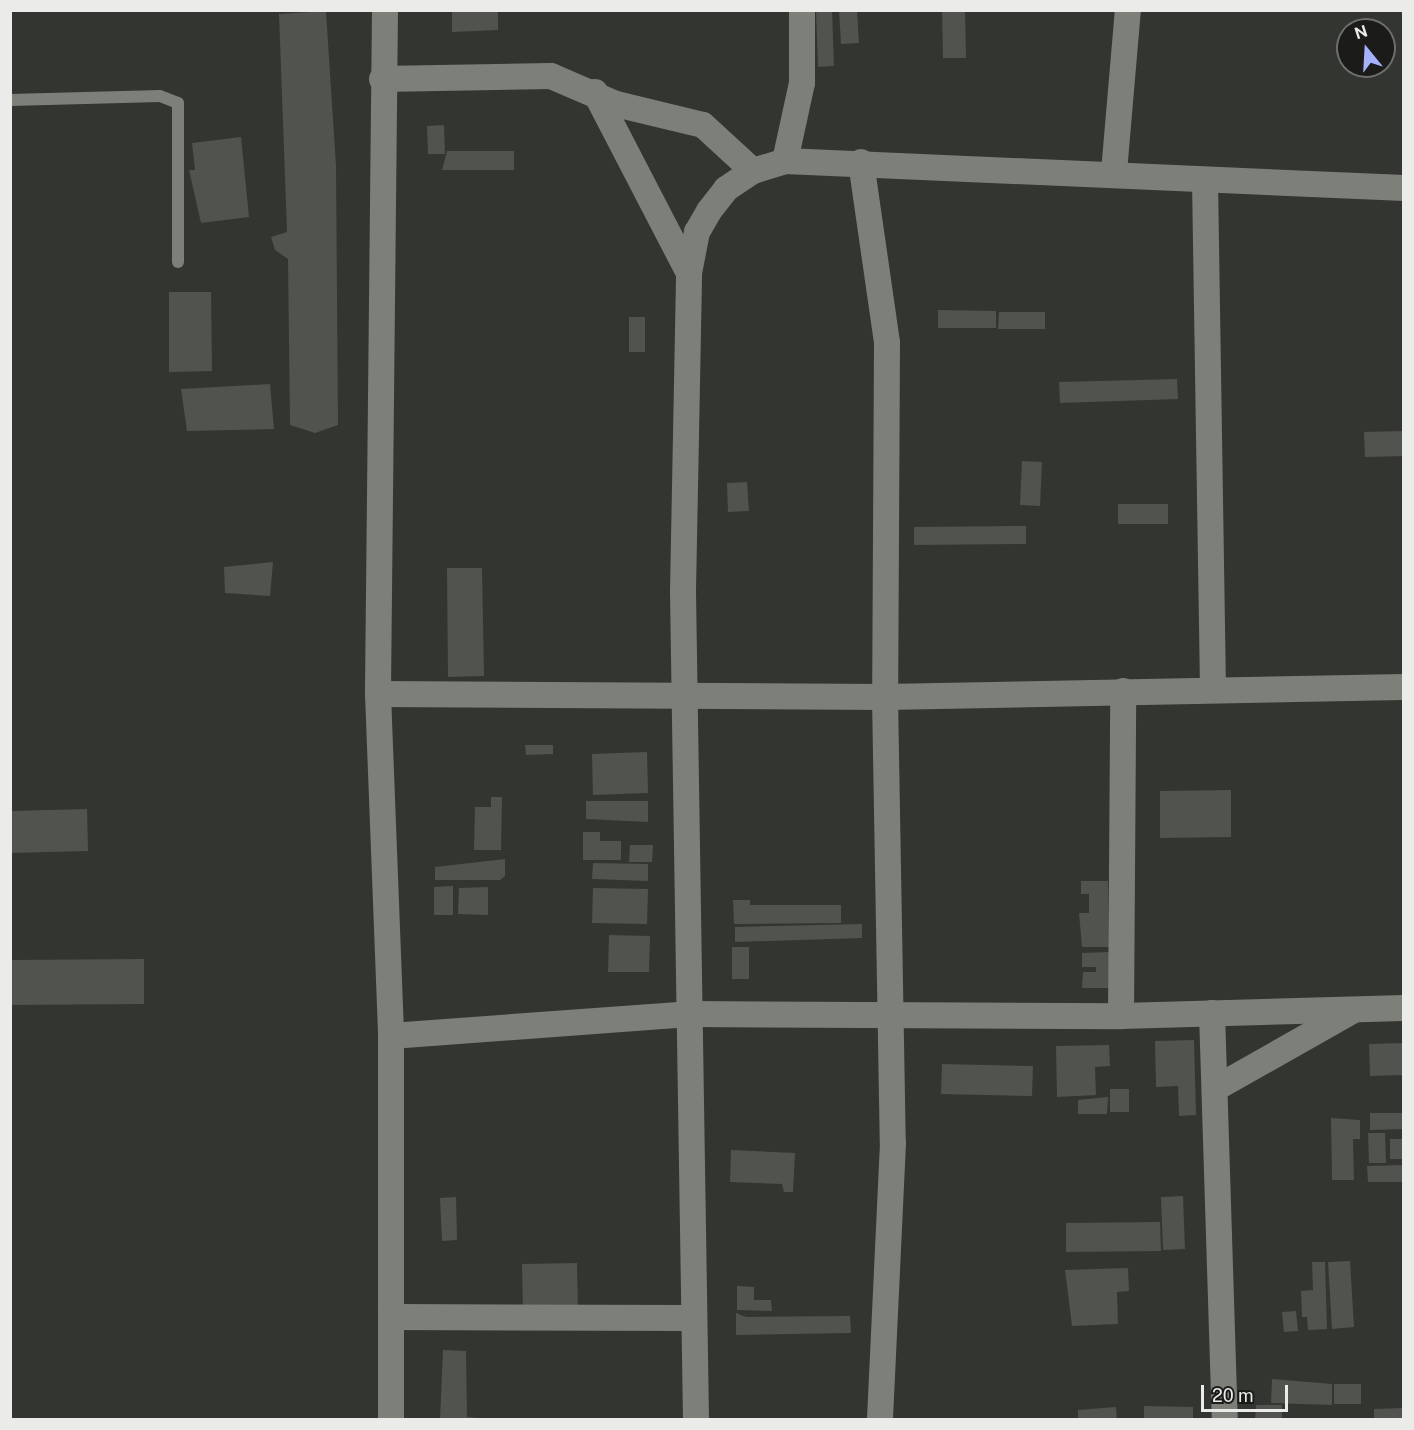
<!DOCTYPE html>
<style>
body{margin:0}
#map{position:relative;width:1414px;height:1430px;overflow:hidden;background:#333530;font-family:"Public Sans",sans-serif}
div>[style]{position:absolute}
.building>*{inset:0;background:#51534e}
.lane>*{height:12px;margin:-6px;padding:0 6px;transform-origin:6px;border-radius:6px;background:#7d7f79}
.street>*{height:26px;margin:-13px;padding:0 13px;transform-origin:13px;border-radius:13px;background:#7d7f79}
span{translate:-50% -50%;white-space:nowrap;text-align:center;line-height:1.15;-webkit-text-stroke:6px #1b1c1a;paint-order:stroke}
.frame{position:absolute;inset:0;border:12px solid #ebece9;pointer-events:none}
.north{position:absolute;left:1336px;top:18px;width:60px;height:60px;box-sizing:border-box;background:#1b1c1a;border:2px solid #6e6f6d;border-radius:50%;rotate:342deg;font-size:16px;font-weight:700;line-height:24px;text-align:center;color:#ebece9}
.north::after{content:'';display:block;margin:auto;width:21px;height:27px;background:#a6b1fc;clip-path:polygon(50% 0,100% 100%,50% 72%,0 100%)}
.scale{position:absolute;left:1201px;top:1385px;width:87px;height:27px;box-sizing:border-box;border:3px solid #ebece9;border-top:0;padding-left:8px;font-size:18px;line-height:21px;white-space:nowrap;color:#ebece9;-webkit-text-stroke:4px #1b1c1a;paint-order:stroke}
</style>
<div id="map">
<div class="building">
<i style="clip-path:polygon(452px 10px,498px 10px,498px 30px,452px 32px)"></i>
<i style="clip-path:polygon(816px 10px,832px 10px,834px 66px,818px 67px)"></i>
<i style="clip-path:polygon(839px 10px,857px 10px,859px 43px,841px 44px)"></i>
<i style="clip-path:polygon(942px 10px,965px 10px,966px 58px,943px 58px)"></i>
<i style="clip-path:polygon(326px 11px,336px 166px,338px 425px,315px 433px,290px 425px,288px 259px,275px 250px,271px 237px,287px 232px,279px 14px)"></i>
<i style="clip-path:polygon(444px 125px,445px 154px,428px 154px,427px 126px)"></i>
<i style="clip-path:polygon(241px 137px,249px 217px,201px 223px,189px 170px,195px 170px,192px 143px)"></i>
<i style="clip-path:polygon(447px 151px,514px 151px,514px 170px,442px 170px)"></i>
<i style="clip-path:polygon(169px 292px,211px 292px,212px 371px,169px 372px)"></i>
<i style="clip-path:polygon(938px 310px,996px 311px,996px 328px,938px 328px)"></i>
<i style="clip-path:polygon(999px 312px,1045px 312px,1045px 329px,998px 329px)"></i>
<i style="clip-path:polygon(629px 317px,645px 317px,645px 352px,629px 352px)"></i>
<i style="clip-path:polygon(1177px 379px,1178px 399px,1060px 403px,1059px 382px)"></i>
<i style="clip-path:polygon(270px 384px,274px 429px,187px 431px,181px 389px)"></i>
<i style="clip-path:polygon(1404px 431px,1404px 456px,1365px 457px,1364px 432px)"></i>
<i style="clip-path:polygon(1022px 461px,1042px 462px,1040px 506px,1020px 505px)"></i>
<i style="clip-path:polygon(747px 482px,749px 511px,728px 512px,727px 483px)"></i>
<i style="clip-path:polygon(1118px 504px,1168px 504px,1168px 524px,1118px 524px)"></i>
<i style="clip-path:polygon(1026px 526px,1026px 544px,914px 545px,914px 527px)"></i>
<i style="clip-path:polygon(273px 562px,270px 596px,225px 593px,224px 567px)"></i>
<i style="clip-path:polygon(447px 568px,482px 568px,484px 676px,448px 677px)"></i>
<i style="clip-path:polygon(525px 745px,553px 745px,553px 754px,526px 755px)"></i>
<i style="clip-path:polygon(647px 752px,648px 793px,593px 795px,592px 754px)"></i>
<i style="clip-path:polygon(1231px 790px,1231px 837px,1160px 838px,1160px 791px)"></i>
<i style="clip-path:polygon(491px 797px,502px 797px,501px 850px,474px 850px,475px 807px,491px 807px)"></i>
<i style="clip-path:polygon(586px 801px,648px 801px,648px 822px,586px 819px)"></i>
<i style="clip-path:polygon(87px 809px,88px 851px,10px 853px,10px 811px)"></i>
<i style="clip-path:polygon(583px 832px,600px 832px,600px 841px,621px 841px,621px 860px,583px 860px)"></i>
<i style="clip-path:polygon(630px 845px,653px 845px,652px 862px,629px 862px)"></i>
<i style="clip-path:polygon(505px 859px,505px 876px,500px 880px,435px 880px,435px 867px)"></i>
<i style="clip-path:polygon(593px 863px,648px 864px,648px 881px,592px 879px)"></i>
<i style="clip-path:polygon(1081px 881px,1108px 881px,1109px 947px,1082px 947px,1079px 913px,1089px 913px,1089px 894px,1081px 894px)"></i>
<i style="clip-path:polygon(453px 886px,453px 915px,434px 915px,434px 887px)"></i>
<i style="clip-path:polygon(488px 887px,488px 915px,458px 914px,459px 888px)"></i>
<i style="clip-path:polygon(593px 888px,648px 889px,647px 924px,592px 923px)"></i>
<i style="clip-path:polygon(733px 900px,750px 900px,750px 905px,841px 905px,841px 923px,734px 924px)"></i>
<i style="clip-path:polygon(862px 924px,862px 938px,735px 942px,735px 927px)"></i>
<i style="clip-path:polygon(609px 935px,650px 936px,649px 972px,608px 972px)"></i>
<i style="clip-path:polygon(732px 947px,749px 947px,749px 979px,732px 979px)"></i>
<i style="clip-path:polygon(1109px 952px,1109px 988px,1082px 988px,1083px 972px,1096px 972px,1096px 967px,1082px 967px,1082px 953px)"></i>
<i style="clip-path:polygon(144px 959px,144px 1004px,10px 1005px,10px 960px)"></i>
<i style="clip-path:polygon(1194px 1040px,1196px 1115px,1179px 1116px,1178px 1086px,1156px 1087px,1155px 1041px)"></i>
<i style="clip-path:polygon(1404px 1043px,1404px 1075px,1370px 1076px,1369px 1044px)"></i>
<i style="clip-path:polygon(1109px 1045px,1110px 1066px,1095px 1067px,1096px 1095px,1057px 1097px,1056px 1046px)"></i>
<i style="clip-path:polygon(942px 1064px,1033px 1066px,1032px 1096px,941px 1094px)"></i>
<i style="clip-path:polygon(1110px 1089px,1129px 1089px,1129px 1112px,1110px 1112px)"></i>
<i style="clip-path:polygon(1108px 1097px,1107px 1114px,1078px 1114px,1078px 1100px)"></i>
<i style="clip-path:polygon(1370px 1113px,1404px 1113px,1404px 1129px,1370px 1130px)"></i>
<i style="clip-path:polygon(1331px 1118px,1360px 1120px,1360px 1139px,1353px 1139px,1354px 1180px,1332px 1180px)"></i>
<i style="clip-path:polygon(1368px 1133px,1385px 1133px,1386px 1163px,1369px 1163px)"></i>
<i style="clip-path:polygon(1390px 1139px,1404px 1139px,1404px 1159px,1390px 1159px)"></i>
<i style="clip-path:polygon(731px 1150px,795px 1153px,793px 1192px,784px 1192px,782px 1184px,730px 1182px)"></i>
<i style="clip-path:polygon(1404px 1165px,1404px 1182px,1368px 1182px,1367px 1166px)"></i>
<i style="clip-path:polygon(1183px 1196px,1185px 1249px,1163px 1250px,1161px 1197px)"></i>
<i style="clip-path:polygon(456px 1197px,457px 1240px,442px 1241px,440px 1198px)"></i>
<i style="clip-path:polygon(1160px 1222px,1161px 1251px,1066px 1252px,1066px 1223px)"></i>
<i style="clip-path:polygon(1350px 1261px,1354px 1327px,1332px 1329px,1328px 1262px)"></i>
<i style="clip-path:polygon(1312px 1262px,1325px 1262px,1327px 1329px,1308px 1330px,1307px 1317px,1302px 1317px,1301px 1291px,1313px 1290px)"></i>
<i style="clip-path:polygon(577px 1263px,578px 1309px,523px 1313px,522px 1264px)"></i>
<i style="clip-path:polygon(1128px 1268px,1129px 1291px,1117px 1292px,1118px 1324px,1072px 1326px,1065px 1270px)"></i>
<i style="clip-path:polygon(737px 1286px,754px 1287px,754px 1300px,771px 1300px,772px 1311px,737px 1310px)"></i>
<i style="clip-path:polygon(1296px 1311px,1298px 1331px,1284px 1332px,1282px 1312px)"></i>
<i style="clip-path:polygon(736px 1313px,746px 1317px,850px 1316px,851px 1333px,736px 1335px)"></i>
<i style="clip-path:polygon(443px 1350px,466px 1351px,467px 1417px,502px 1420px,440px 1420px)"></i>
<i style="clip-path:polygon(1272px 1379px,1332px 1384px,1332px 1405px,1271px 1403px)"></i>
<i style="clip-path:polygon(1334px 1384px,1361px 1384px,1361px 1404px,1334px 1404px)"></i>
<i style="clip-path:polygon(1256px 1405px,1282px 1405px,1282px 1419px,1255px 1420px)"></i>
<i style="clip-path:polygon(1144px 1406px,1193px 1407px,1193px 1420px,1144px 1420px)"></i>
<i style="clip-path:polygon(1116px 1407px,1117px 1420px,1078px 1420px,1078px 1410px)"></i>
<i style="clip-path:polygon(1404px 1408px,1404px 1420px,1374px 1420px,1374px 1409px)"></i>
</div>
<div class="lane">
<i style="left:10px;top:100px;width:150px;rotate:-1.5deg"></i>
<i style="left:160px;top:96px;width:19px;rotate:21deg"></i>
<i style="left:178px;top:103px;width:159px;rotate:90deg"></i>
</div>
<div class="street">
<i style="left:385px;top:10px;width:684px;rotate:90.59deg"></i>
<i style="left:378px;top:694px;width:342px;rotate:87.8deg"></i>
<i style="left:391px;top:1036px;width:384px;rotate:90deg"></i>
<i style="left:382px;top:79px;width:169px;rotate:-1deg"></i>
<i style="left:551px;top:76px;width:71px;rotate:23.3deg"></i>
<i style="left:616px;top:104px;width:89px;rotate:13.6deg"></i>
<i style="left:703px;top:125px;width:68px;rotate:42.6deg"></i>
<i style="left:595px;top:92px;width:204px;rotate:62.6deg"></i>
<i style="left:785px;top:161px;width:80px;rotate:-77.7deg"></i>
<i style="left:802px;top:83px;width:73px;rotate:-90deg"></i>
<i style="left:861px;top:162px;width:183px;rotate:81.8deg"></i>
<i style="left:887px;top:343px;width:354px;rotate:90.3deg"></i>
<i style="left:885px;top:697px;width:446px;rotate:89deg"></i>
<i style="left:893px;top:1143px;width:277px;rotate:92.7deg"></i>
<i style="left:1114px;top:172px;width:163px;rotate:-85.1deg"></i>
<i style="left:1205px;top:180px;width:510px;rotate:89.1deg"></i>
<i style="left:378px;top:694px;width:507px;rotate:0.34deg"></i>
<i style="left:885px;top:697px;width:519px;rotate:-1.1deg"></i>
<i style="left:1212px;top:1013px;width:407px;rotate:88.2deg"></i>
<i style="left:1121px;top:1016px;width:325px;rotate:-89.6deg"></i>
<i style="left:391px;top:1036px;width:299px;rotate:-4.2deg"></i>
<i style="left:689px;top:1014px;width:432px;rotate:0.3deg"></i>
<i style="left:1121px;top:1016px;width:283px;rotate:-1.6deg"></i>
<i style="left:1216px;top:1088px;width:156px;rotate:-29.5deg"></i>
<i style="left:393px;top:1317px;width:300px;rotate:0.2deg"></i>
<i style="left:696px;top:1420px;width:829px;rotate:-90.9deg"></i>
<i style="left:683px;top:591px;width:318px;rotate:-88.9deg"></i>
<i style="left:689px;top:273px;width:42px;rotate:-79deg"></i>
<i style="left:697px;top:232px;width:24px;rotate:-60deg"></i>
<i style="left:709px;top:211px;width:28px;rotate:-52deg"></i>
<i style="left:726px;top:189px;width:32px;rotate:-34deg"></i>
<i style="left:753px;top:171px;width:34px;rotate:-17deg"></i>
<i style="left:785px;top:161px;width:620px;rotate:2.5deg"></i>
</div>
<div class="frame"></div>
<div class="north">N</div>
<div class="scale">20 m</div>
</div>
